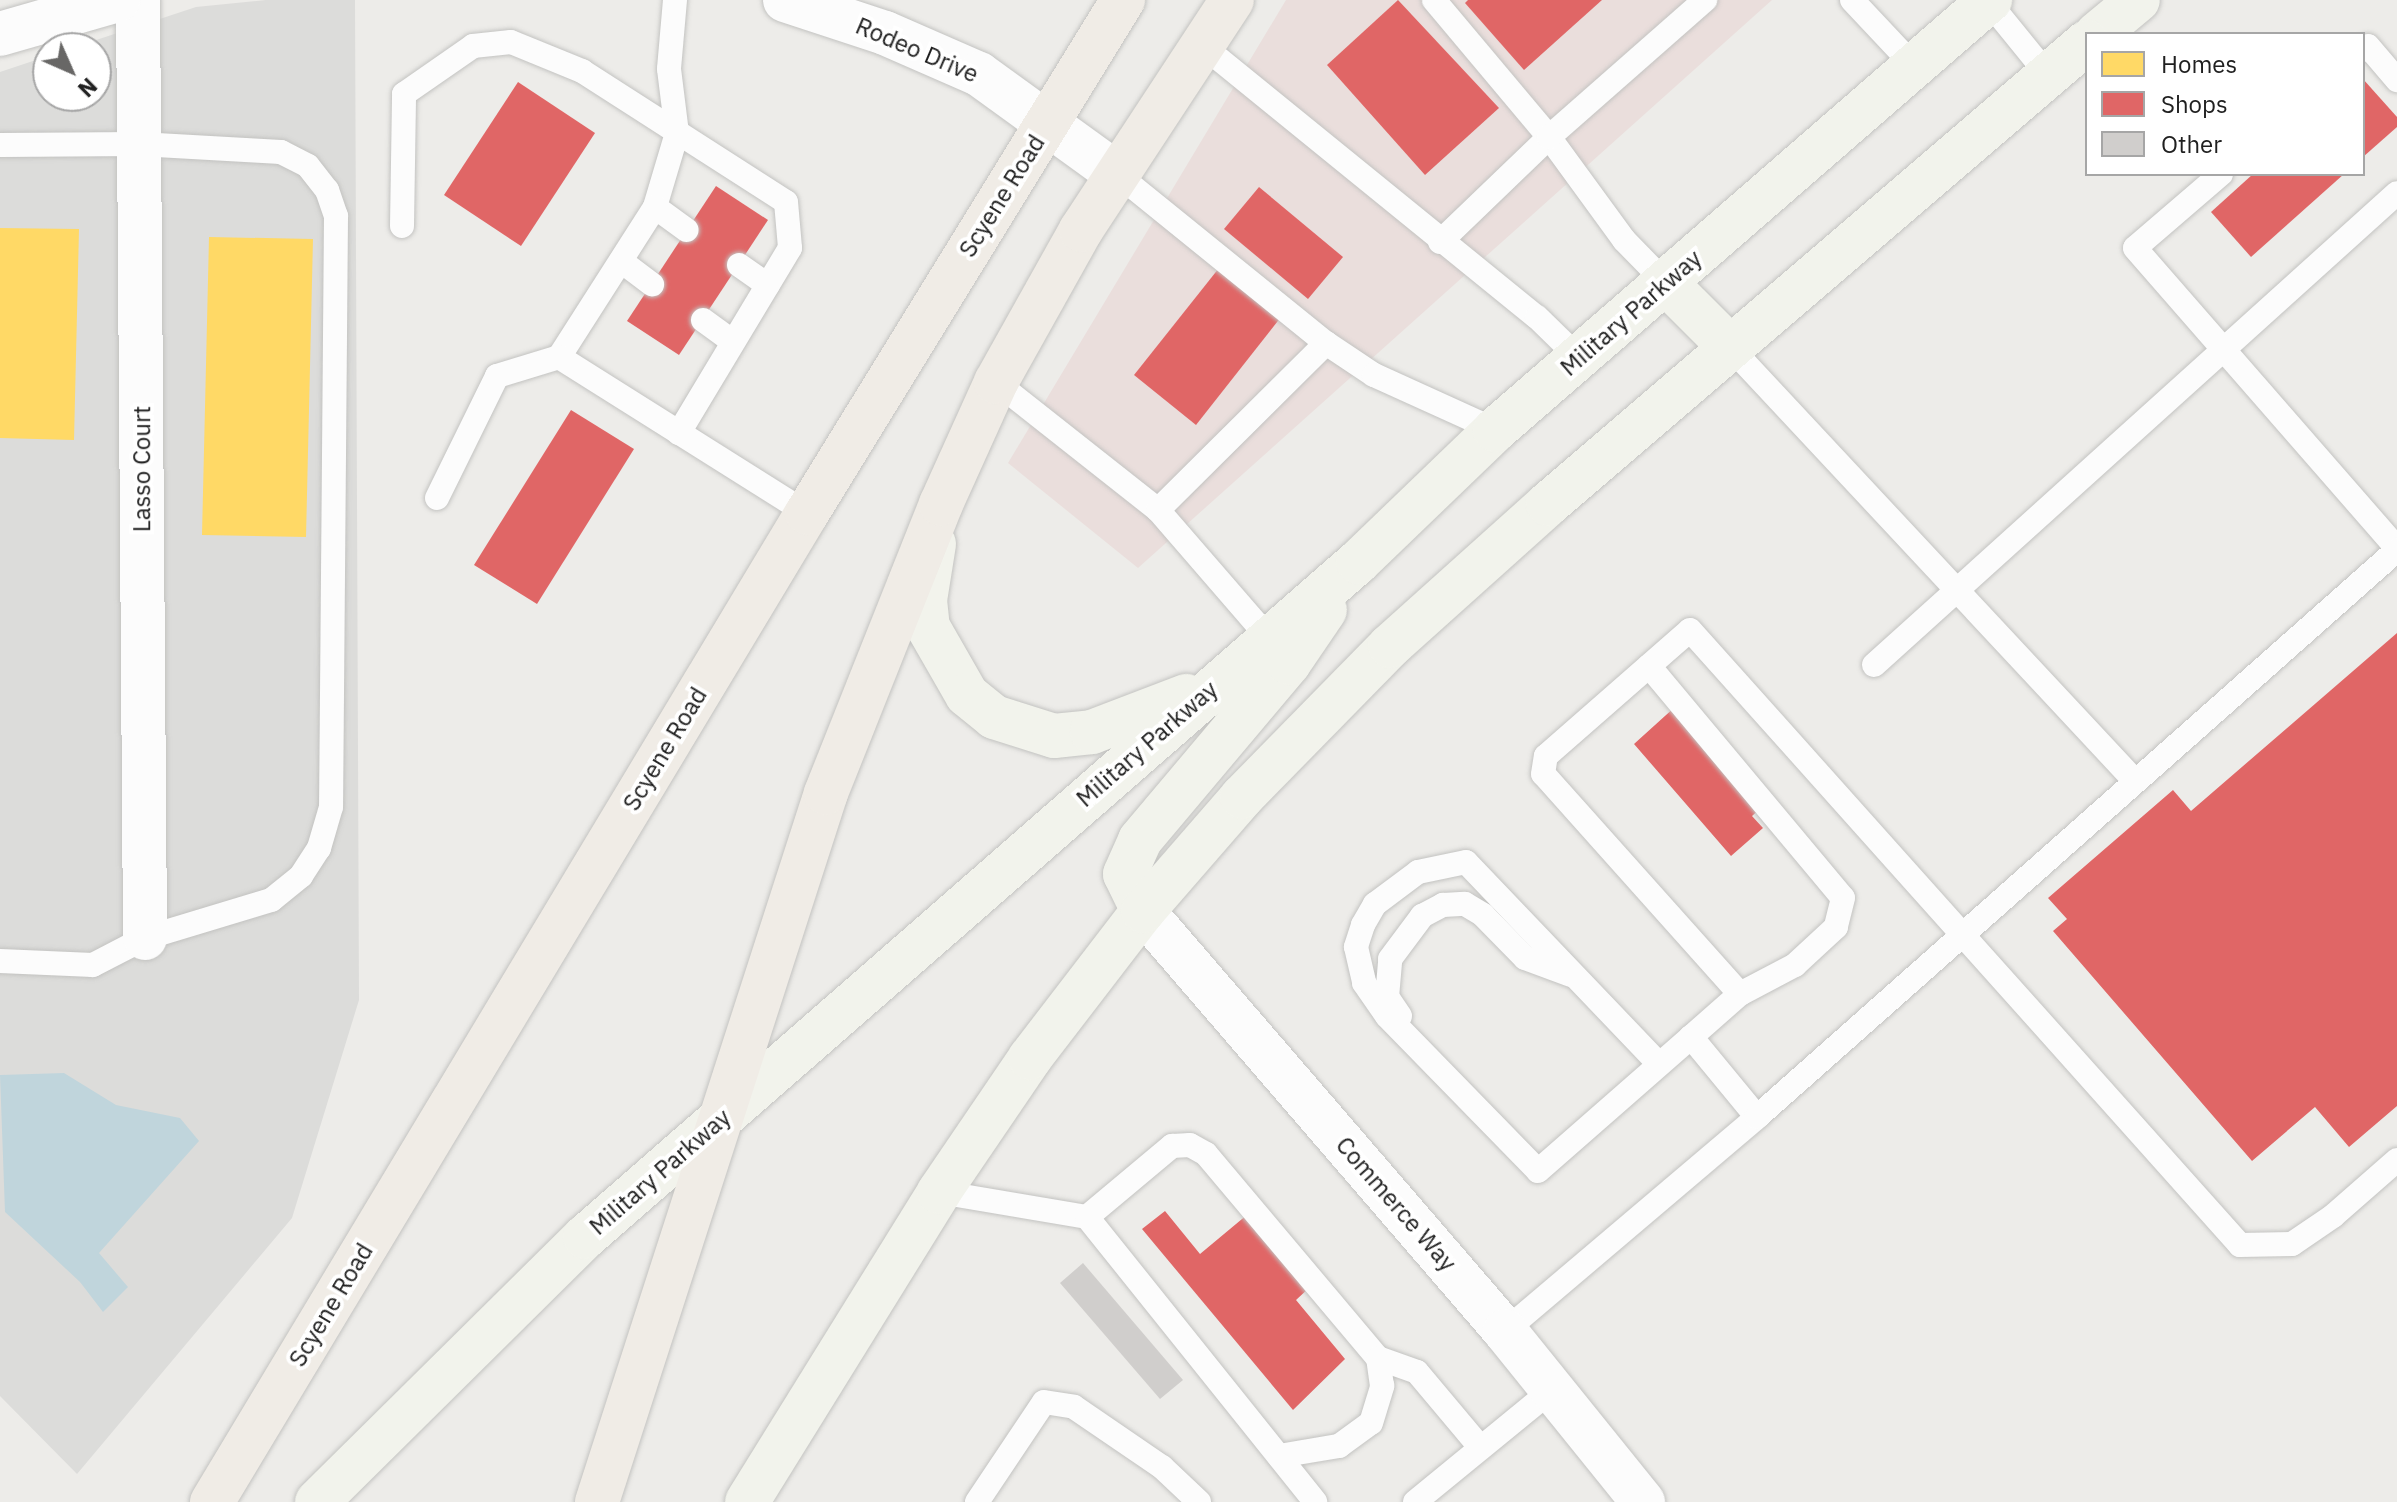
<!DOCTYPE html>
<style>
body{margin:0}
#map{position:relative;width:2397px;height:1502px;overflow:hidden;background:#edece9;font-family:"IBM Plex Sans",sans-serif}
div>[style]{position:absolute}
.residential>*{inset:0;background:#dcdcda}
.commercial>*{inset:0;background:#eadedc}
.water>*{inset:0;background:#c0d5dc}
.homes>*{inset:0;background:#ffd966}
.shops>*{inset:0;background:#e06666}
.building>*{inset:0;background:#d0cecc}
.roads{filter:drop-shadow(0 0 2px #c3c3c1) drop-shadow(0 0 2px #c3c3c1)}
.service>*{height:24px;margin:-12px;padding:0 12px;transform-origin:12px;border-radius:12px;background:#fcfcfc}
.minor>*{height:44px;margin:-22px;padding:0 22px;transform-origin:22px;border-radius:22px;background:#fcfcfc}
.tertiary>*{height:44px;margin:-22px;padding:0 22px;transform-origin:22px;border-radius:22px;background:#fcfcfc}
.secondary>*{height:44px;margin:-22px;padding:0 22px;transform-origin:22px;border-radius:22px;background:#f2f3ec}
.primary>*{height:44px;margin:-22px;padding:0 22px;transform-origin:22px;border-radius:22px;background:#f0ece6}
span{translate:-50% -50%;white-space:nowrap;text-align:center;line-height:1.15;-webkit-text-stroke:8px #fff;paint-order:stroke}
.street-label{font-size:24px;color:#202020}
.legend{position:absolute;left:2085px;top:32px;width:280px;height:144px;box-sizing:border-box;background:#fff;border:2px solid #a6a6a6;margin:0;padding:10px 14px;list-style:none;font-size:24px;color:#202020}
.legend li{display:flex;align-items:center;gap:16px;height:40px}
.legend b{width:40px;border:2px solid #a6a6a6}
.north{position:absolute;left:32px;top:32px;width:80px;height:80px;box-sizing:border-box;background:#fff;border:2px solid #a6a6a6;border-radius:50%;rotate:135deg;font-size:22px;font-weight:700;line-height:32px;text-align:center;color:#202020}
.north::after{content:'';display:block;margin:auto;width:28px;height:36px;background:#686766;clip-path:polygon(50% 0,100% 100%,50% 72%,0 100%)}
</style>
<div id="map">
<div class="residential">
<i style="clip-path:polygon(266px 0,355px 0,359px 1000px,292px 1218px,77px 1474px,0 1396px,0 72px,48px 56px,48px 96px,96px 96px,96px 48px,72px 48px,196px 7px)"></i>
</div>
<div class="commercial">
<i style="clip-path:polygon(1286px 0,1772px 0,1138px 568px,1008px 463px)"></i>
</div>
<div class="water">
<i style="clip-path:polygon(64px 1073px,116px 1105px,180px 1118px,199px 1141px,99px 1253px,128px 1287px,103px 1312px,80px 1282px,5px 1212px,0 1075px)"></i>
</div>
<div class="homes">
<i style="clip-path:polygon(0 228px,79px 229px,74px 440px,0 438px)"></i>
<i style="clip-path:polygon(209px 237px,313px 239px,306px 537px,202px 535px)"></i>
</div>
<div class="shops">
<i style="clip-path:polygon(1398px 0,1499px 108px,1425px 175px,1327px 65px)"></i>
<i style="clip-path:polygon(1468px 0,1602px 0,1524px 70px,1465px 3px)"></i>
<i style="clip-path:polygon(2363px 79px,2397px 117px,2397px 127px,2363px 157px)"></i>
<i style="clip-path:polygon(518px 82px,595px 133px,521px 246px,444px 195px)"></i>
<i style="clip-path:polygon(2253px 174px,2344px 174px,2251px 257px,2211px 212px)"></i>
<i style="clip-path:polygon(716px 186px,768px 220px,679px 355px,627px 321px)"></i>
<i style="clip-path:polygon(1259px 187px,1343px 257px,1308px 299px,1224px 229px)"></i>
<i style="clip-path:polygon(1219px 268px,1281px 317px,1196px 425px,1134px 375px)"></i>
<i style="clip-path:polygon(571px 410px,634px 449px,537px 604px,474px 565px)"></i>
<i style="clip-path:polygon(2397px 633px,2397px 1106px,2349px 1147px,2315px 1107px,2252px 1161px,2053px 931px,2067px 919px,2048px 898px,2173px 790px,2191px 811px)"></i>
<i style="clip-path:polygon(1676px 706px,1763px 806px,1752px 816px,1763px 828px,1731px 856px,1634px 744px)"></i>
<i style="clip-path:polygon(1165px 1211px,1200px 1254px,1248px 1214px,1310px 1287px,1296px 1300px,1345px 1359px,1293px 1410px,1142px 1229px)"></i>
</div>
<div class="building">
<i style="clip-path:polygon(1083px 1263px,1183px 1380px,1160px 1399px,1060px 1283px)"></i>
</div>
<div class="roads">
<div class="service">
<i style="left:675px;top:0;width:69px;rotate:95deg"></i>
<i style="left:669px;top:69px;width:64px;rotate:82.9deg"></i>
<i style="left:677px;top:133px;width:77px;rotate:106.6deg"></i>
<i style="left:655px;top:207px;width:178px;rotate:122.6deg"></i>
<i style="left:559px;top:357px;width:293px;rotate:32.2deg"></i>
<i style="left:1434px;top:0;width:179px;rotate:50deg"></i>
<i style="left:1549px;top:137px;width:127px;rotate:53.9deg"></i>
<i style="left:1624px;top:240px;width:60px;rotate:45.7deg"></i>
<i style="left:1852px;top:0;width:92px;rotate:46.8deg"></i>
<i style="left:1987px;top:0;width:97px;rotate:50.9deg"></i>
<i style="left:1203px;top:46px;width:430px;rotate:39.1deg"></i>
<i style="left:1537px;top:317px;width:59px;rotate:44.3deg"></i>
<i style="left:2363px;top:50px;width:6px;rotate:-39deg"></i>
<i style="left:2368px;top:46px;width:45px;rotate:49.5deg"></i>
<i style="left:0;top:145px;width:139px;rotate:-0.4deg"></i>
<i style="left:139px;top:144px;width:142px;rotate:3.2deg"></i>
<i style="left:281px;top:152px;width:30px;rotate:27deg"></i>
<i style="left:308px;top:166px;width:31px;rotate:52deg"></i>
<i style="left:327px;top:190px;width:28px;rotate:71deg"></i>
<i style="left:336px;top:216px;width:591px;rotate:90.48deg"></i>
<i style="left:331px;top:807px;width:43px;rotate:106.3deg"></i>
<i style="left:319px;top:848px;width:33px;rotate:123deg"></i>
<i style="left:301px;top:876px;width:38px;rotate:141deg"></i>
<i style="left:271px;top:900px;width:132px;rotate:163.2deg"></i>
<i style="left:145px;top:938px;width:59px;rotate:152.6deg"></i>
<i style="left:93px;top:965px;width:93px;rotate:-177.5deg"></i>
<i style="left:1117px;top:174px;width:269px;rotate:39deg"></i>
<i style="left:1326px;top:343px;width:58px;rotate:33.7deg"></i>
<i style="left:1374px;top:375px;width:133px;rotate:24.4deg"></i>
<i style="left:2221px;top:174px;width:113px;rotate:139.3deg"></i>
<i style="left:2135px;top:248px;width:398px;rotate:48.9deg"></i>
<i style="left:655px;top:207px;width:39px;rotate:36deg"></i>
<i style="left:402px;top:226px;width:132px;rotate:-89.1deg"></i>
<i style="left:404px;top:94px;width:84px;rotate:-34.8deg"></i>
<i style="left:473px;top:46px;width:38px;rotate:-6deg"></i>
<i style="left:511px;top:42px;width:77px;rotate:22.2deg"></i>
<i style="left:582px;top:71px;width:242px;rotate:32.7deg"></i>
<i style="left:786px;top:202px;width:46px;rotate:85deg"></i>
<i style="left:790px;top:248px;width:216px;rotate:121deg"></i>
<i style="left:1440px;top:242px;width:151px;rotate:-43.9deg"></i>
<i style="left:1549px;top:137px;width:208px;rotate:-41.3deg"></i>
<i style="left:621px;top:261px;width:39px;rotate:37deg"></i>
<i style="left:739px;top:265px;width:35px;rotate:35deg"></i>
<i style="left:703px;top:320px;width:37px;rotate:36deg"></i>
<i style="left:1728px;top:345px;width:595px;rotate:46.97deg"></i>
<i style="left:996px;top:382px;width:206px;rotate:38.3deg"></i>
<i style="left:1158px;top:510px;width:180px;rotate:49.1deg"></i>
<i style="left:437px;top:498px;width:136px;rotate:-63.8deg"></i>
<i style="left:497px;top:376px;width:65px;rotate:-17deg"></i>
<i style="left:1158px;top:510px;width:237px;rotate:-44.8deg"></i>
<i style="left:1874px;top:665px;width:704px;rotate:-42.07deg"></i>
<i style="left:1649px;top:666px;width:302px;rotate:50.1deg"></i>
<i style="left:1843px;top:898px;width:30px;rotate:104deg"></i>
<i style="left:1836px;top:927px;width:56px;rotate:137.2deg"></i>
<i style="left:1795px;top:965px;width:62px;rotate:152.2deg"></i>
<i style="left:1400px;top:1016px;width:23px;rotate:-124deg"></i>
<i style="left:1387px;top:997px;width:38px;rotate:-85deg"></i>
<i style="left:1390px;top:959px;width:54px;rotate:-53.3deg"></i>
<i style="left:1422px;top:916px;width:24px;rotate:-28deg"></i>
<i style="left:1443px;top:905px;width:22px;rotate:-3deg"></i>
<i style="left:1465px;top:904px;width:21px;rotate:31deg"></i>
<i style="left:1483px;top:915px;width:60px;rotate:45.7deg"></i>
<i style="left:1525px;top:958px;width:49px;rotate:20.3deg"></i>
<i style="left:1659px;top:1064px;width:279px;rotate:-133.7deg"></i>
<i style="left:1466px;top:862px;width:49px;rotate:168.2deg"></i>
<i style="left:1418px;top:872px;width:54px;rotate:143.3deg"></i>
<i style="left:1375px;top:904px;width:24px;rotate:120deg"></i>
<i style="left:1363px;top:925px;width:23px;rotate:108deg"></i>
<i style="left:1356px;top:947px;width:37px;rotate:77deg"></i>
<i style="left:1364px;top:983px;width:40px;rotate:55.1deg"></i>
<i style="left:1387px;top:1016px;width:216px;rotate:45.7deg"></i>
<i style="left:1538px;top:1171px;width:203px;rotate:-41.2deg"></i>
<i style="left:1757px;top:1117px;width:104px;rotate:-129.5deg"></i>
<i style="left:1691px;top:1037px;width:65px;rotate:-41.3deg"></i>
<i style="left:1740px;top:994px;width:295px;rotate:-131.8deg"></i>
<i style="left:1543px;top:774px;width:18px;rotate:-81deg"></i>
<i style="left:1546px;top:756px;width:191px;rotate:-41.2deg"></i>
<i style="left:1690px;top:630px;width:825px;rotate:48.19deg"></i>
<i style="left:2240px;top:1245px;width:52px;rotate:-1.1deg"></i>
<i style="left:2292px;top:1244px;width:50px;rotate:-34.3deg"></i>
<i style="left:2333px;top:1216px;width:85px;rotate:-41.2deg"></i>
<i style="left:939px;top:1192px;width:150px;rotate:9.6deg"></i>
<i style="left:1087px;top:1217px;width:365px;rotate:51.3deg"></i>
<i style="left:1087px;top:1217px;width:111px;rotate:-39.9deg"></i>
<i style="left:1172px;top:1146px;width:18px;rotate:-3deg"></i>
<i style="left:1190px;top:1145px;width:18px;rotate:29deg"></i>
<i style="left:1206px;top:1154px;width:267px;rotate:49.9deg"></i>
<i style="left:1378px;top:1358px;width:41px;rotate:19.7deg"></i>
<i style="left:1417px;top:1372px;width:98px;rotate:50deg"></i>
<i style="left:1505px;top:1331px;width:331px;rotate:-40.3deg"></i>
<i style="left:1757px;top:1117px;width:855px;rotate:-41.54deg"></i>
<i style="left:1279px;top:1456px;width:61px;rotate:-9.5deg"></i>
<i style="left:1339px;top:1446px;width:39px;rotate:-36deg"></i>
<i style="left:1371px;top:1423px;width:39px;rotate:-73deg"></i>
<i style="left:1382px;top:1386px;width:28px;rotate:-98deg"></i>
<i style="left:977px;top:1502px;width:120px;rotate:-56.2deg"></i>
<i style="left:1044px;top:1402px;width:30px;rotate:9deg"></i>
<i style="left:1074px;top:1407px;width:107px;rotate:34.3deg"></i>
<i style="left:1162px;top:1467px;width:51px;rotate:43.4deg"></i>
<i style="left:1415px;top:1502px;width:177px;rotate:-39.3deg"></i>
</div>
<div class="minor">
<i style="left:138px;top:0;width:938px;rotate:89.57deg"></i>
<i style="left:1143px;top:911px;width:554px;rotate:49.24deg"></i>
<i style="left:1505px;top:1331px;width:220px;rotate:51.1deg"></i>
</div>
<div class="tertiary">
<i style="left:785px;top:0;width:105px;rotate:18.3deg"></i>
<i style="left:885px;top:33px;width:103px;rotate:23.6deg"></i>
<i style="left:979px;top:74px;width:170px;rotate:35.9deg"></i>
<i style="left:0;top:34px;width:123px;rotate:-16.1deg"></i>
</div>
<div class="secondary">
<i style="left:2097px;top:34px;width:53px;rotate:-39.7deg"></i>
<i style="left:1666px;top:283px;width:88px;rotate:45deg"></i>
<i style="left:934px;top:544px;width:57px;rotate:99.1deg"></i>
<i style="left:925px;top:600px;width:27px;rotate:84deg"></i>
<i style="left:928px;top:627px;width:78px;rotate:60.2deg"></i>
<i style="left:967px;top:695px;width:35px;rotate:39deg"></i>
<i style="left:994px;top:717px;width:63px;rotate:17.6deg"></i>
<i style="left:1054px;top:736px;width:38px;rotate:-6deg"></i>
<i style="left:1092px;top:732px;width:101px;rotate:-21deg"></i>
<i style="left:1143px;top:911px;width:41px;rotate:-115.9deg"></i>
<i style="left:1125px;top:874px;width:37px;rotate:-66deg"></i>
<i style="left:1140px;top:840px;width:231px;rotate:-49.9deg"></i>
<i style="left:1289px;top:663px;width:64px;rotate:-55.8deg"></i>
<i style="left:317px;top:1502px;width:377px;rotate:-44.7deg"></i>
<i style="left:585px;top:1237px;width:1026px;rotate:-41.13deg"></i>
<i style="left:1358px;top:562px;width:190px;rotate:-43.9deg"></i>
<i style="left:1495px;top:430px;width:656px;rotate:-40.98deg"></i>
<i style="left:747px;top:1502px;width:365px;rotate:-58.2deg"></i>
<i style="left:939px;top:1192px;width:162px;rotate:-55.8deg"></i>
<i style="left:1030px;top:1058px;width:185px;rotate:-52.5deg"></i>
<i style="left:1143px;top:911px;width:151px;rotate:-49deg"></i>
<i style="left:1242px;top:797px;width:211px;rotate:-45.6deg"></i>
<i style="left:1390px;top:646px;width:212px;rotate:-41.9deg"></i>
<i style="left:1548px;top:504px;width:710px;rotate:-40.6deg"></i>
</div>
<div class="primary">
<i style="left:212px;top:1502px;width:1154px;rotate:-58.97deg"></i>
<i style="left:807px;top:513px;width:603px;rotate:-58.37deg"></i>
<i style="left:597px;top:1502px;width:745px;rotate:-72.1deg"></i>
<i style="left:826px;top:793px;width:311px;rotate:-68.3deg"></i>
<i style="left:941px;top:504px;width:134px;rotate:-65.7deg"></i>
<i style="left:996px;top:382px;width:174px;rotate:-60.8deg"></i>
<i style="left:1081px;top:230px;width:275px;rotate:-56.7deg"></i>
</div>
</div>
<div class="street-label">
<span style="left:917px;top:50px;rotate:23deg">Rodeo Drive</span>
<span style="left:1002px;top:196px;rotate:-58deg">Scyene Road</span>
<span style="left:1631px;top:313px;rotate:-41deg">Military Parkway</span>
<span style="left:142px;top:469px;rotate:-90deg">Lasso Court</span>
<span style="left:1147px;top:744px;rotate:-41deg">Military Parkway</span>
<span style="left:665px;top:749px;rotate:-59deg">Scyene Road</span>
<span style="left:660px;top:1172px;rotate:-41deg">Military Parkway</span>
<span style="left:1396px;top:1204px;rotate:49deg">Commerce Way</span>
<span style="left:331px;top:1305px;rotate:-59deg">Scyene Road</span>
</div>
<ul class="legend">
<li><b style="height:22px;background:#ffd966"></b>Homes</li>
<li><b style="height:22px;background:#e06666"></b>Shops</li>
<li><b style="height:22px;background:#d0cecc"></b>Other</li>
</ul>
<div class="north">N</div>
</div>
